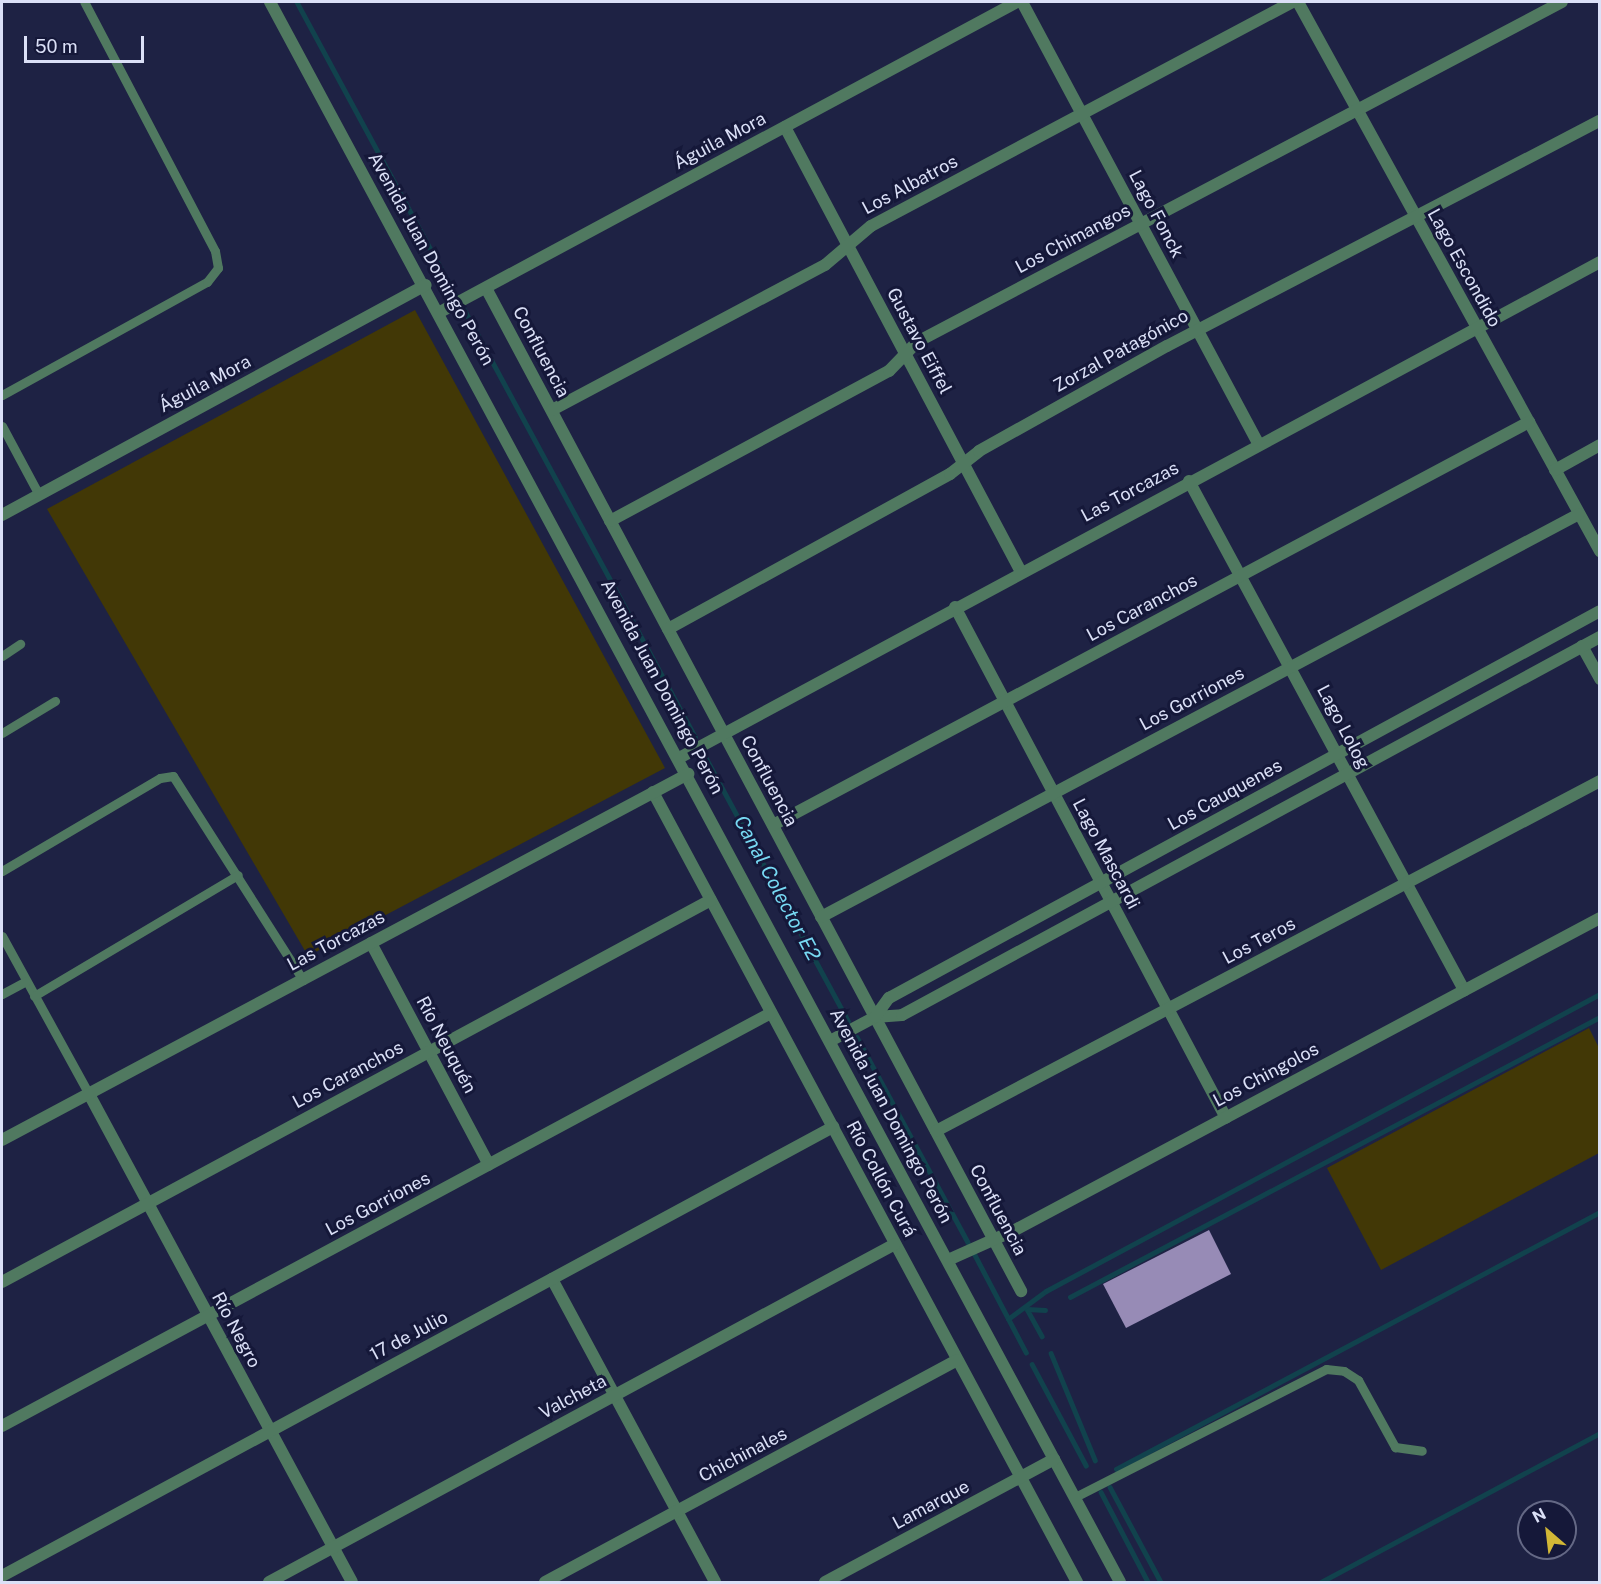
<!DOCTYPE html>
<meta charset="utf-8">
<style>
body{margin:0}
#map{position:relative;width:1601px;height:1584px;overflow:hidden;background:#1e2244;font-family:"Public Sans",sans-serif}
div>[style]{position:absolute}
.green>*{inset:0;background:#423806}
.stream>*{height:4.5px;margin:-2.25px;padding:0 2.25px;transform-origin:2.25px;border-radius:2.25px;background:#11424d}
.building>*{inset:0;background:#978bb6}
.service>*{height:9px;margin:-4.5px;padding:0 4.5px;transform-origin:4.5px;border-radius:4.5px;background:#507960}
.minor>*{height:12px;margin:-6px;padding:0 6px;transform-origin:6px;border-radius:6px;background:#507960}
.tertiary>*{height:12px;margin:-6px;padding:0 6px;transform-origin:6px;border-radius:6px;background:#507960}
span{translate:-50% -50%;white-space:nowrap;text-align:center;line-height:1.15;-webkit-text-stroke:6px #151839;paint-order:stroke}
.street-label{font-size:18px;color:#dbe0f7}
.water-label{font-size:20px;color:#77d9f3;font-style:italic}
.frame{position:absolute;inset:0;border:3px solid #dbe0f7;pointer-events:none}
.north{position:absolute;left:1517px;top:1500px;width:60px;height:60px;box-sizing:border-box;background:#151839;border:2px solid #646885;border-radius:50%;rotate:332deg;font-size:16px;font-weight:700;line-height:24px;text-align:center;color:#dbe0f7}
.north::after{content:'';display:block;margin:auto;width:21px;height:27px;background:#d2b736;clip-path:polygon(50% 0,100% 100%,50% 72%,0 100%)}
.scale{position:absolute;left:24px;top:36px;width:120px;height:27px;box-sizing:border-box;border:3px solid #dbe0f7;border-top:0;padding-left:8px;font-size:18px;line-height:21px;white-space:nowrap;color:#dbe0f7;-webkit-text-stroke:4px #151839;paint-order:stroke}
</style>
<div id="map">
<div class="green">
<i style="clip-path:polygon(415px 310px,665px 768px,308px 956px,47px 509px)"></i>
<i style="clip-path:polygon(1589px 1028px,1599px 1048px,1599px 1153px,1381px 1270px,1327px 1168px)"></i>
</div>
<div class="stream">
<i style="left:297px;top:2px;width:332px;rotate:61.6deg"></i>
<i style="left:464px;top:309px;width:486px;rotate:61.6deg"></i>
<i style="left:705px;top:756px;width:301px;rotate:61.6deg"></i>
<i style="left:857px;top:1037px;width:233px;rotate:61.6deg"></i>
<i style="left:975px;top:1255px;width:110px;rotate:62.3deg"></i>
<i style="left:1070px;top:1297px;width:599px;rotate:-27.85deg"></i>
<i style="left:1027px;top:1309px;width:31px;rotate:61deg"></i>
<i style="left:1027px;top:1309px;width:18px;rotate:3deg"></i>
<i style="left:1008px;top:1319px;width:47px;rotate:-36.4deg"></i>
<i style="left:1046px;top:1291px;width:629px;rotate:-28.2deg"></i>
<i style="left:1051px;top:1353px;width:116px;rotate:67.6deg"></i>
<i style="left:1032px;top:1364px;width:115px;rotate:61.9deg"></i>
<i style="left:1116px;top:1469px;width:548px;rotate:-27.97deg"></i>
<i style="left:1110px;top:1487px;width:108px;rotate:61.8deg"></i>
<i style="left:1101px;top:1492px;width:102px;rotate:62.4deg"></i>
<i style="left:1321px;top:1582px;width:316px;rotate:-28.1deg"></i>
</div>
<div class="building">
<i style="clip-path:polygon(1209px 1230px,1231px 1274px,1126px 1328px,1103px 1284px)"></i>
</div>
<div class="service">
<i style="left:2px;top:395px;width:234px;rotate:-28.9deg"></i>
<i style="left:207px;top:282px;width:18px;rotate:-52deg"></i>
<i style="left:218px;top:268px;width:17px;rotate:-100deg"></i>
<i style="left:215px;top:251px;width:281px;rotate:-117.7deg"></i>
<i style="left:2px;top:426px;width:78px;rotate:61.8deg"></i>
<i style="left:2px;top:656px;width:22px;rotate:-34deg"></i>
<i style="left:2px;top:733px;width:62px;rotate:-31.1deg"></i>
<i style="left:2px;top:871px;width:183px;rotate:-30.5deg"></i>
<i style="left:160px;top:778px;width:13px;rotate:-9deg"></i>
<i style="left:173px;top:776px;width:242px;rotate:57.5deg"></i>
<i style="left:2px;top:936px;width:180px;rotate:61.2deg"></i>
<i style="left:2px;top:994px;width:27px;rotate:-28deg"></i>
<i style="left:34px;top:996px;width:237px;rotate:-30.7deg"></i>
<i style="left:1075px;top:1497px;width:282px;rotate:-27deg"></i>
<i style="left:1326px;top:1369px;width:18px;rotate:6deg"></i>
<i style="left:1344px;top:1371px;width:17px;rotate:33deg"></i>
<i style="left:1358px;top:1380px;width:77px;rotate:61.1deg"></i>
<i style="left:1395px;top:1447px;width:27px;rotate:8deg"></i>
</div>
<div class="minor">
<i style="left:1022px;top:2px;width:500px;rotate:61.85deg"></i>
<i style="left:1298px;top:2px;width:627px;rotate:61.19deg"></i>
<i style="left:785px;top:127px;width:504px;rotate:62.06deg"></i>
<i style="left:486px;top:288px;width:1137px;rotate:61.92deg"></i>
<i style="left:440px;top:312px;width:655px;rotate:-28.25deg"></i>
<i style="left:552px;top:410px;width:309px;rotate:-28deg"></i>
<i style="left:825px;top:265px;width:60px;rotate:-40.3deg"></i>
<i style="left:871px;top:226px;width:478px;rotate:-28deg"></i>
<i style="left:1555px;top:470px;width:51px;rotate:-29.1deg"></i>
<i style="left:1189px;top:481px;width:579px;rotate:61.62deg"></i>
<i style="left:610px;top:521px;width:317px;rotate:-28.3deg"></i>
<i style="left:889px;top:371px;width:40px;rotate:-46deg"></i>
<i style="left:917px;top:342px;width:729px;rotate:-27.8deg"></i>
<i style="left:955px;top:607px;width:578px;rotate:62.06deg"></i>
<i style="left:668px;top:629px;width:322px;rotate:-28.8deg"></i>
<i style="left:950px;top:474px;width:37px;rotate:-38deg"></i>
<i style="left:979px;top:451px;width:215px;rotate:-29.2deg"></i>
<i style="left:1167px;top:346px;width:488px;rotate:-27.5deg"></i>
<i style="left:1582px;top:646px;width:38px;rotate:61deg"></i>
<i style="left:679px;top:758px;width:1046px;rotate:-28.3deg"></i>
<i style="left:653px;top:792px;width:897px;rotate:61.78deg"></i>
<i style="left:773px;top:825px;width:857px;rotate:-28.06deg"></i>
<i style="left:821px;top:917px;width:858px;rotate:-28deg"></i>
<i style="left:371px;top:943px;width:251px;rotate:62deg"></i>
<i style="left:875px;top:1017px;width:27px;rotate:-4deg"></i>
<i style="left:902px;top:1015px;width:794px;rotate:-28.44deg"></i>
<i style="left:830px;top:1041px;width:51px;rotate:-28.1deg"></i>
<i style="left:875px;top:1017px;width:24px;rotate:-54deg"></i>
<i style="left:889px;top:998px;width:809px;rotate:-28.56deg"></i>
<i style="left:89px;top:1094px;width:554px;rotate:61.68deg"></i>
<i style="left:936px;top:1131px;width:751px;rotate:-27.79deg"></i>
<i style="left:948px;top:1260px;width:73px;rotate:-24.1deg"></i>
<i style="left:1015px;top:1230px;width:663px;rotate:-28.07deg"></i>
<i style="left:552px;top:1279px;width:344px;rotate:61.7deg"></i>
<i style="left:2px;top:1282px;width:805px;rotate:-28.32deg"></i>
<i style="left:2px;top:1426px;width:873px;rotate:-28.24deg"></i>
<i style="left:2px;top:1576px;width:945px;rotate:-28.38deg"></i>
<i style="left:269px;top:1582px;width:711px;rotate:-28.37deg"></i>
<i style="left:545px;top:1582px;width:468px;rotate:-28.3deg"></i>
</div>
<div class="tertiary">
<i style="left:270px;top:2px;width:1794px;rotate:61.72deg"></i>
<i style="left:2px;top:515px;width:482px;rotate:-28.5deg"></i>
<i style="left:2px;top:1140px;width:778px;rotate:-28.08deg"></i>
<i style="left:825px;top:1582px;width:260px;rotate:-28.2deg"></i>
</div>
<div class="street-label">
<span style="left:720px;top:141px;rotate:-28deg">Águila Mora</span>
<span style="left:910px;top:185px;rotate:-28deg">Los Albatros</span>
<span style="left:1156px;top:214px;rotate:62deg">Lago Fonck</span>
<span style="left:1073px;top:239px;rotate:-28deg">Los Chimangos</span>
<span style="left:431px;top:259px;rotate:61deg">Avenida Juan Domingo Perón</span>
<span style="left:1464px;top:268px;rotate:61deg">Lago Escondido</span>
<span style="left:919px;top:341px;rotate:62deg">Gustavo Eiffel</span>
<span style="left:1121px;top:351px;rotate:-29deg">Zorzal Patagónico</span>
<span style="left:541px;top:352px;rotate:62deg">Confluencia</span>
<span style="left:205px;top:384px;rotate:-28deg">Águila Mora</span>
<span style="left:1130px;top:492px;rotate:-28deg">Las Torcazas</span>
<span style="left:1142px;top:608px;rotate:-28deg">Los Caranchos</span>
<span style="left:662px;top:687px;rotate:62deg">Avenida Juan Domingo Perón</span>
<span style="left:1192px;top:699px;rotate:-28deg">Los Gorriones</span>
<span style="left:1343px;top:727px;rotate:62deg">Lago Lolog</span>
<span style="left:769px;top:781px;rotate:62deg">Confluencia</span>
<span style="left:1225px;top:795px;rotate:-29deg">Los Cauquenes</span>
<span style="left:1106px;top:854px;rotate:62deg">Lago Mascardi</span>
<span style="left:336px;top:941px;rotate:-28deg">Las Torcazas</span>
<span style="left:1259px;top:941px;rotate:-28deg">Los Teros</span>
<span style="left:446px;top:1045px;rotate:62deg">Río Neuquén</span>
<span style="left:348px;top:1075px;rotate:-28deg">Los Caranchos</span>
<span style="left:1266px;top:1075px;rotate:-28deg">Los Chingolos</span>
<span style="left:891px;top:1116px;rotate:62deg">Avenida Juan Domingo Perón</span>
<span style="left:881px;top:1179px;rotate:62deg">Río Collón Curá</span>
<span style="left:378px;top:1204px;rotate:-28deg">Los Gorriones</span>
<span style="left:998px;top:1210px;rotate:62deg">Confluencia</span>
<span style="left:236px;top:1330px;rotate:62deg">Río Negro</span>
<span style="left:409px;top:1336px;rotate:-28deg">17 de Julio</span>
<span style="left:573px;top:1397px;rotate:-28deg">Valcheta</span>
<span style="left:743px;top:1455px;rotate:-28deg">Chichinales</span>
<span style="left:931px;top:1505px;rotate:-28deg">Lamarque</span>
</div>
<div class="water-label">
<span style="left:777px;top:888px;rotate:62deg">Canal Colector E2</span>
</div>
<div class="frame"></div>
<div class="north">N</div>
<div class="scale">50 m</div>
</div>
